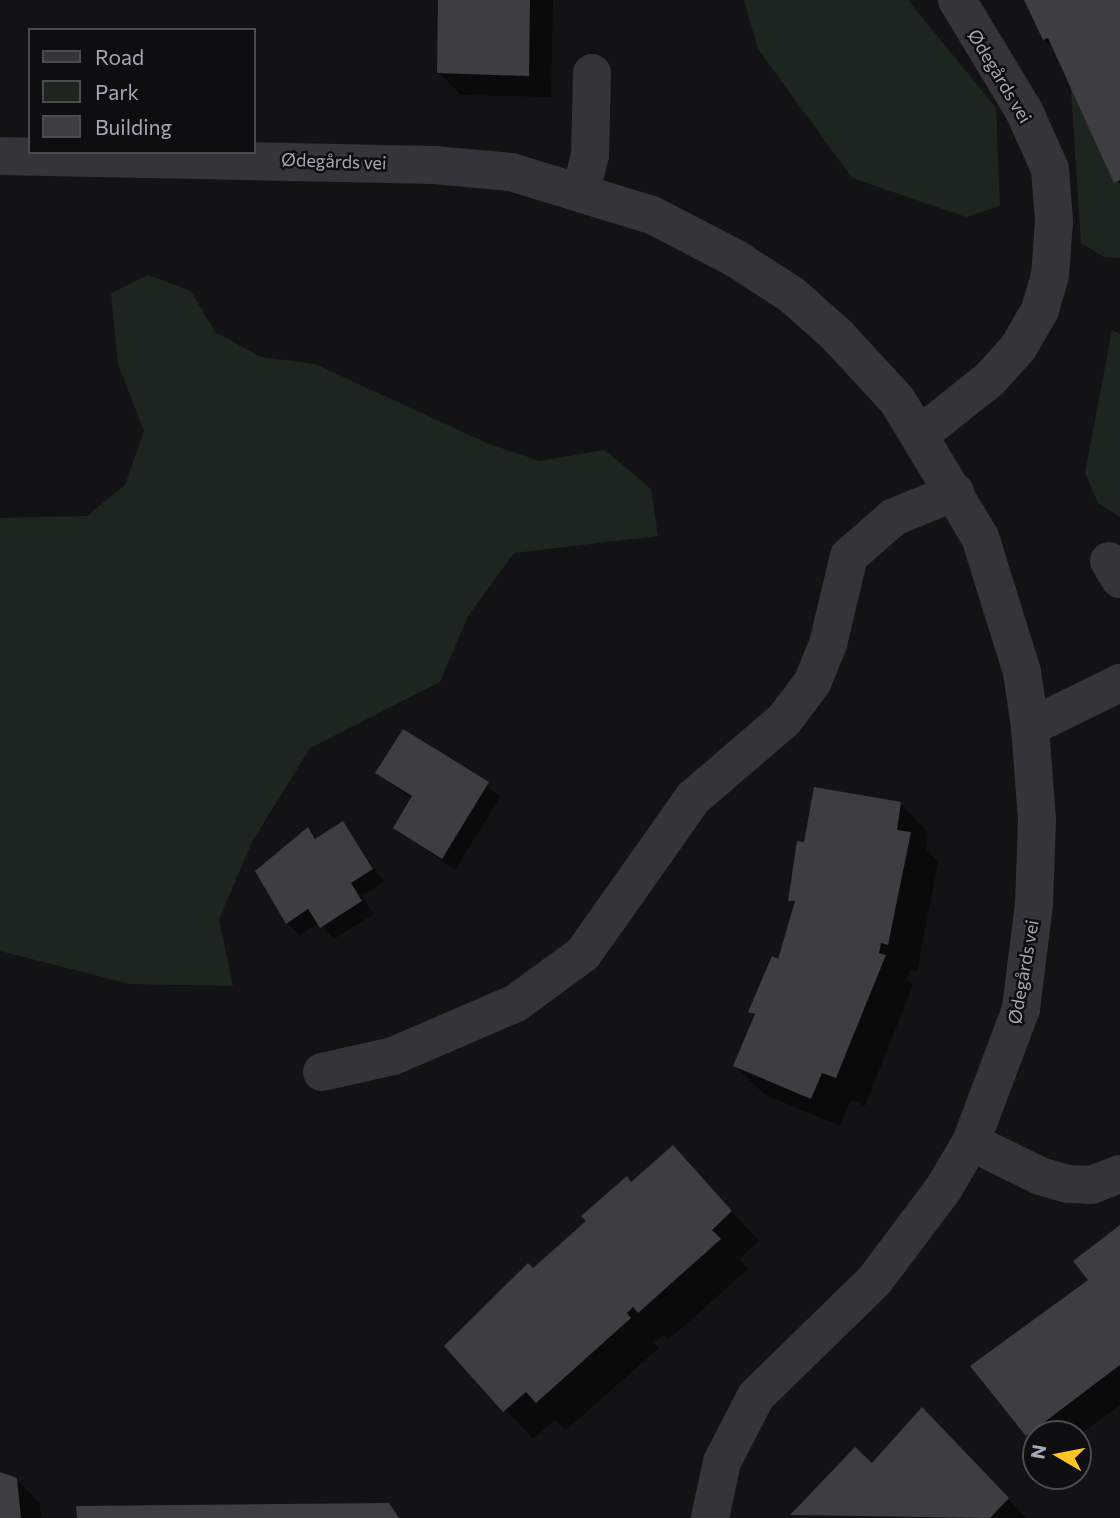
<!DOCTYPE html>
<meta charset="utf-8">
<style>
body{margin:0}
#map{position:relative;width:1120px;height:1518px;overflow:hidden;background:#131315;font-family:Commissioner,sans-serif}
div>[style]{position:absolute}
.green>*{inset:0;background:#1d251f}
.shadow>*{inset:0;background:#0007}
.building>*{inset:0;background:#3d3d42}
.minor>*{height:38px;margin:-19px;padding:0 19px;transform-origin:19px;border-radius:19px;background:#34343a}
span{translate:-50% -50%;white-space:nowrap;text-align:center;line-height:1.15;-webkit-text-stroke:5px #0e0e10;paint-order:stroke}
.street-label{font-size:18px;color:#a4a8b6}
.legend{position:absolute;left:28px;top:28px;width:228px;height:126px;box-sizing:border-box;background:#0e0e10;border:2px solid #4a4c52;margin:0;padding:9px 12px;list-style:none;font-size:21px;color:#a4a8b6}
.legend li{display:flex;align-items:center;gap:14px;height:35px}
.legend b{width:35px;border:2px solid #4a4c52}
.north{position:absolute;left:1022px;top:1420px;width:70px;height:70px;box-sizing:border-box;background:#0e0e10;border:2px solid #4a4c52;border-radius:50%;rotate:280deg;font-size:19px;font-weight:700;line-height:28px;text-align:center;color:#a4a8b6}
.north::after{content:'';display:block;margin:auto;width:24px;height:32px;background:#fcc524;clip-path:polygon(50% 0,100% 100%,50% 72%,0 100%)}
</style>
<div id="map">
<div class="green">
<i style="clip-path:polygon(744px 0,908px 0,996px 108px,1000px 206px,966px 217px,852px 178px,758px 49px)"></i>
<i style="clip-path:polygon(1120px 0,1120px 258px,1104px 257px,1081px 243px,1066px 12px)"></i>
<i style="clip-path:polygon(148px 275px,191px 291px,215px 332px,261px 357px,315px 364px,489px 444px,540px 461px,605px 450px,651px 489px,658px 536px,514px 553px,468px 616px,440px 682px,310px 748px,252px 842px,219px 919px,233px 986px,130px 984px,0 951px,0 518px,87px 516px,125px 485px,144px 431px,118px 364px,111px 293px)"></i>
<i style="clip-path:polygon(1112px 330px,1120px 334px,1120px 517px,1098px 503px,1085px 473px)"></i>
</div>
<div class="shadow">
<i style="clip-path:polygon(440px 0,553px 0,551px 97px,461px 95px,439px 73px)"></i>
<i style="clip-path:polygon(1026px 0,1120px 0,1120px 186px,1056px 51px,1044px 39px)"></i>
<i style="clip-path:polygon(404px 731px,501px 796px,455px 870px,395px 828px,412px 799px,377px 773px)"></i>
<i style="clip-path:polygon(900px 803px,928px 832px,926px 849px,938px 862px,917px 972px,910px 970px,907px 980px,913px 985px,865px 1106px,851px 1100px,840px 1126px,764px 1094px,735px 1066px,756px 1017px,750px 1011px,779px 962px,795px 906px,790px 900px,805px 844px)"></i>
<i style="clip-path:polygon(343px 824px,384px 882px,362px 896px,374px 914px,334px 939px,319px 923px,300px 935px,287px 923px,308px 829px,318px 839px)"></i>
<i style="clip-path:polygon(673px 1147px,759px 1241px,739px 1259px,748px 1269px,668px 1340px,663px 1335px,654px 1343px,659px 1348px,566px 1430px,555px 1420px,533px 1439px,447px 1346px)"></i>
<i style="clip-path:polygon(1120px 1228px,1120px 1405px,1078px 1436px,1036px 1434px,1036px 1443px,1003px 1401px,1090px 1281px)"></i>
<i style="clip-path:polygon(945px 1432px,1026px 1518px,793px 1515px,855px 1449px,872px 1465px)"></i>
<i style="clip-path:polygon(0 1474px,16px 1479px,39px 1502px,41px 1518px,0 1518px)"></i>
</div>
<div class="building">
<i style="clip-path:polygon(438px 0,530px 0,529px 76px,437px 73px)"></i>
<i style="clip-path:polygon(1024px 0,1120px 0,1120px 180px,1114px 183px,1048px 38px,1043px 40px)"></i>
<i style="clip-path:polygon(403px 729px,489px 782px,442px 859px,393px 828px,412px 796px,375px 773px)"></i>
<i style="clip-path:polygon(814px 787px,901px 802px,897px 830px,911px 832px,888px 945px,881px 943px,879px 953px,886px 955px,836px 1078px,822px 1073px,811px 1099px,733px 1066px,755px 1014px,748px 1012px,772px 956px,778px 959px,795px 901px,788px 901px,797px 841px,804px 842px)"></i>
<i style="clip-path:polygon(343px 821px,373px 869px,351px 883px,362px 901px,320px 928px,308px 909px,286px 924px,255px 871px,308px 827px,315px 839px)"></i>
<i style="clip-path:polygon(673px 1145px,732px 1211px,712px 1230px,721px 1239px,638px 1313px,633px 1307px,627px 1313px,631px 1318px,536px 1403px,526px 1392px,503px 1412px,444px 1346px,528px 1263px,533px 1268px,586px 1221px,581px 1216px,627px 1176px,631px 1182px)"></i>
<i style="clip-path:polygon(1120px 1225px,1120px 1365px,1026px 1436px,970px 1366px,1088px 1280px,1073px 1261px)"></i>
<i style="clip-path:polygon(922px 1407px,1009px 1498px,990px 1518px,790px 1515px,855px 1447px,872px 1463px)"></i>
<i style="clip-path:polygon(0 1472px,17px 1478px,21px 1518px,0 1518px)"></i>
<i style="clip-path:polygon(389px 1503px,399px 1518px,77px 1518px,76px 1506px)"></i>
</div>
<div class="minor">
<i style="left:0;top:156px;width:434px;rotate:1.2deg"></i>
<i style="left:434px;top:165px;width:77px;rotate:5.2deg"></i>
<i style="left:511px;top:172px;width:147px;rotate:17deg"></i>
<i style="left:652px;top:215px;width:93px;rotate:27.4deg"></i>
<i style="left:735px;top:258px;width:68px;rotate:33deg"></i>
<i style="left:792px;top:295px;width:59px;rotate:41.6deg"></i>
<i style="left:836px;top:334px;width:90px;rotate:47.3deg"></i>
<i style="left:897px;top:400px;width:160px;rotate:58.8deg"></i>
<i style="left:980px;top:537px;width:141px;rotate:72.7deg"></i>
<i style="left:1022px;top:672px;width:56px;rotate:81.7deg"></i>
<i style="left:1030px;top:727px;width:93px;rotate:85.7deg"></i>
<i style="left:1037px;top:820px;width:84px;rotate:92deg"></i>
<i style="left:1034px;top:904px;width:106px;rotate:97.1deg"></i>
<i style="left:1021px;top:1009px;width:142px;rotate:110.6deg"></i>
<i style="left:971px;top:1142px;width:53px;rotate:120.4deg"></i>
<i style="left:944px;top:1188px;width:115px;rotate:126.9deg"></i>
<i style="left:875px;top:1280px;width:166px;rotate:135.7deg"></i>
<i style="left:756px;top:1396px;width:74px;rotate:117.3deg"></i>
<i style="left:722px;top:1462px;width:57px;rotate:102.1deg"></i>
<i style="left:581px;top:191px;width:36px;rotate:-76deg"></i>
<i style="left:590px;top:156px;width:83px;rotate:-88.6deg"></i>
<i style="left:921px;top:434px;width:88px;rotate:-38.6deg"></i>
<i style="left:990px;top:379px;width:42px;rotate:-47.9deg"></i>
<i style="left:1018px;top:348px;width:44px;rotate:-59.9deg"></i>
<i style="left:1040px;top:310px;width:35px;rotate:-74deg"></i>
<i style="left:1050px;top:276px;width:55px;rotate:-85.8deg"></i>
<i style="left:1054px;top:221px;width:52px;rotate:-94.4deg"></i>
<i style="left:1050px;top:169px;width:64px;rotate:-114.1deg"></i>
<i style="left:1024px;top:111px;width:130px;rotate:-121.1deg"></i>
<i style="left:1109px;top:561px;width:21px;rotate:59deg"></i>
<i style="left:1030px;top:727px;width:100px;rotate:-26.1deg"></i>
<i style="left:322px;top:1072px;width:73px;rotate:-12.7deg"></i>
<i style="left:393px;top:1056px;width:134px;rotate:-23.3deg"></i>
<i style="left:516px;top:1003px;width:83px;rotate:-36.2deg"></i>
<i style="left:583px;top:954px;width:191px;rotate:-54.8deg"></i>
<i style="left:693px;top:798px;width:120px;rotate:-40.6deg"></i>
<i style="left:784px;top:720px;width:46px;rotate:-52.9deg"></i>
<i style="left:812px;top:683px;width:42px;rotate:-67.7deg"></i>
<i style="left:828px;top:644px;width:90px;rotate:-76.6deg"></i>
<i style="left:849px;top:556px;width:60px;rotate:-40.9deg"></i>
<i style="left:894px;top:517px;width:66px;rotate:-22.3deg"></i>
<i style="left:971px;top:1142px;width:77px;rotate:26.2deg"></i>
<i style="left:1040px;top:1176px;width:29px;rotate:16deg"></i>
<i style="left:1068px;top:1184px;width:23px;rotate:2deg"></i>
<i style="left:1091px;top:1185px;width:31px;rotate:-21deg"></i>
</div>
<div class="street-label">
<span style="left:1000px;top:76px;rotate:59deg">Ødegårds vei</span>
<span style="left:334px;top:161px;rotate:2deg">Ødegårds vei</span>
<span style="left:1023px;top:972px;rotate:-80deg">Ødegårds vei</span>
</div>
<ul class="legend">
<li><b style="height:9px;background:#34343a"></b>Road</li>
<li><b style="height:19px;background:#1d251f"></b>Park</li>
<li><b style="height:19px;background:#3d3d42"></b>Building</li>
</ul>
<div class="north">N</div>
</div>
